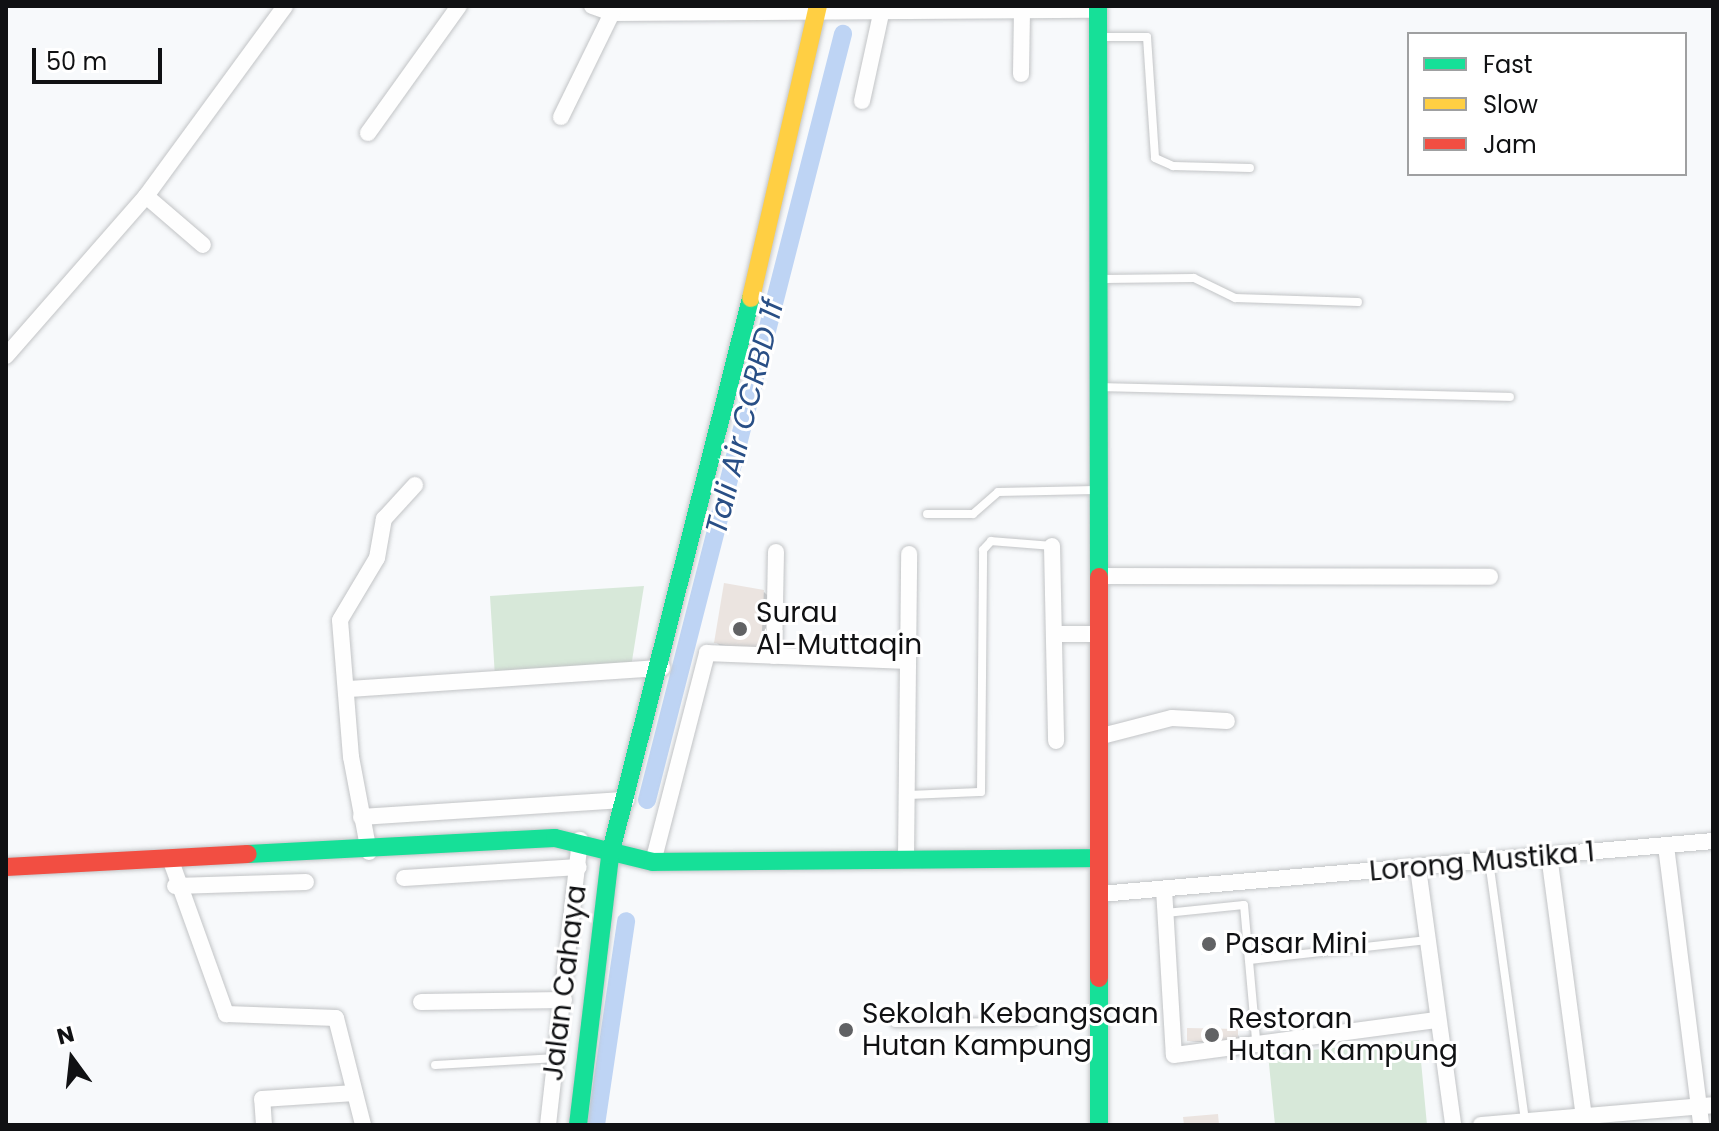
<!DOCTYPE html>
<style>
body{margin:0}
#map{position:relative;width:1719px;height:1131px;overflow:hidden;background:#f7f9fb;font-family:Poppins,sans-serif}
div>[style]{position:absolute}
.green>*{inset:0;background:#d7e8d9}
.shadow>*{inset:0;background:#0003}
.canal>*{height:18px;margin:-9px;padding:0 9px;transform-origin:9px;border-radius:9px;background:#bed4f4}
.building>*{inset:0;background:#ebe4e0}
.roads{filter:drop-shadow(0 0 2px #c2c4c6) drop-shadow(0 0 2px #c2c4c6)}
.lane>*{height:8px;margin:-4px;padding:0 4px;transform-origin:4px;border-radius:4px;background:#fefefe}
.street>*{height:16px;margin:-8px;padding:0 8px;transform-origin:8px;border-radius:8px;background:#fefefe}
.fast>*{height:18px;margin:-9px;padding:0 9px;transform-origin:9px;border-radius:9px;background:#16e098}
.slow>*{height:18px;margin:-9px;padding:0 9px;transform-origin:9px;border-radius:9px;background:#ffcf43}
.jam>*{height:18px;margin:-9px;padding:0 9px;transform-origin:9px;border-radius:9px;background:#f24e42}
.dots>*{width:22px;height:22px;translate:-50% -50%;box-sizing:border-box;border:4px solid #fff;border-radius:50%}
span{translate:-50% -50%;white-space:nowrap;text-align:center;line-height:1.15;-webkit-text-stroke:6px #fff;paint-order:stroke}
.poi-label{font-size:28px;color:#101113}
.left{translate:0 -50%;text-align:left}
.street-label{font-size:28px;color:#101113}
.water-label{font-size:30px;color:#294f86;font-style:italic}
.frame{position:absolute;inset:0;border:8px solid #101113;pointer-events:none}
.legend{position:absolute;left:1407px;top:32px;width:280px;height:144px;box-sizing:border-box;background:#fff;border:2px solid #9fa0a1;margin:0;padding:10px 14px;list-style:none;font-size:24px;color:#101113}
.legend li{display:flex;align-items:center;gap:16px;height:40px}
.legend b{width:40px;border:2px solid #9fa0a1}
.north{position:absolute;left:32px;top:1019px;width:80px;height:80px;-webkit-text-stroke:6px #fff;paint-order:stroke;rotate:345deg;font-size:22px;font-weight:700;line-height:32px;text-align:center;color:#101113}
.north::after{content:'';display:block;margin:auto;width:28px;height:36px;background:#101113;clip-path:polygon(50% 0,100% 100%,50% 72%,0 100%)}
.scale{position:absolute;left:32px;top:48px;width:130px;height:36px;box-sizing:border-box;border:4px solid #101113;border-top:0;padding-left:10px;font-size:24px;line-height:28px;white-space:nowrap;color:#101113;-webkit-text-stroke:6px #fff;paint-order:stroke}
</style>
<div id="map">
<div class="green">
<i style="clip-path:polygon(644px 586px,631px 667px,495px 677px,490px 596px)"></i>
<i style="clip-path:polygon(1419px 1040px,1427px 1125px,1275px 1125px,1268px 1054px)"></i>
</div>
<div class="shadow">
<i style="clip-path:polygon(764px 592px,773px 601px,769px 659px,725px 651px,716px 642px)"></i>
<i style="clip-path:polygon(1237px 1031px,1241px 1046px,1189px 1041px)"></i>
</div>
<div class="canal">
<i style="left:647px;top:800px;width:791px;rotate:-75.65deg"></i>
<i style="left:596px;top:1125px;width:206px;rotate:-81.6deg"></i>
</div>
<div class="building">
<i style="clip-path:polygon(724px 583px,764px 590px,761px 651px,714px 643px)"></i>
<i style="clip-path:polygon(1187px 1028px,1238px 1029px,1238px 1042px,1187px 1041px)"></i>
<i style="clip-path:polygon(1218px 1114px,1219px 1125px,1184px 1125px,1183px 1117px)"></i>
</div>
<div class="roads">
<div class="lane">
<i style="left:1104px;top:37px;width:43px"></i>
<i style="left:1147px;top:37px;width:121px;rotate:86.2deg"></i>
<i style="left:1155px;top:158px;width:20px;rotate:24deg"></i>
<i style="left:1173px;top:166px;width:77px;rotate:1.5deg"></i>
<i style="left:1103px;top:279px;width:91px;rotate:-0.6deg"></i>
<i style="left:1194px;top:278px;width:46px;rotate:26deg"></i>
<i style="left:1235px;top:298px;width:123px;rotate:1.9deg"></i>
<i style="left:1102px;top:387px;width:408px;rotate:1.4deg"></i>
<i style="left:927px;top:514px;width:46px"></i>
<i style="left:973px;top:514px;width:33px;rotate:-41deg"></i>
<i style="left:998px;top:492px;width:97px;rotate:-1.2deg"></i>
<i style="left:907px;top:795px;width:74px;rotate:-2.3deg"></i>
<i style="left:981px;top:792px;width:242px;rotate:-89.5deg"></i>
<i style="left:983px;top:550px;width:12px;rotate:-48deg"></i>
<i style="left:991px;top:541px;width:61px;rotate:4.7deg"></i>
<i style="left:1489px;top:861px;width:263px;rotate:82.1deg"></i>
<i style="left:1166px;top:913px;width:78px;rotate:-5.9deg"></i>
<i style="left:1244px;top:905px;width:136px;rotate:84.9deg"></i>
<i style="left:1249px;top:960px;width:180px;rotate:-6.4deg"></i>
<i style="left:895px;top:1023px;width:138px;rotate:-0.4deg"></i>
<i style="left:435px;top:1065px;width:122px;rotate:-3.3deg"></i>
</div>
<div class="street">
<i style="left:592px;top:6px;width:21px;rotate:19deg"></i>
<i style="left:612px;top:13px;width:486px;rotate:-0.4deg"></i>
<i style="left:1021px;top:74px;width:67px;rotate:-89.1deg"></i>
<i style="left:862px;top:101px;width:94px;rotate:-77.7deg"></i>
<i style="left:561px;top:117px;width:116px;rotate:-63.9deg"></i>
<i style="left:368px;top:133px;width:156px;rotate:-54.4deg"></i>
<i style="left:146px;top:196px;width:75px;rotate:40.7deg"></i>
<i style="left:6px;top:356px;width:213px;rotate:-48.8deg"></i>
<i style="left:146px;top:196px;width:235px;rotate:-53.8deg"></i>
<i style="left:1052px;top:546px;width:195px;rotate:88.8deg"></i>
<i style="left:1099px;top:576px;width:391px;rotate:0.1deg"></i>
<i style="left:1057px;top:634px;width:41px"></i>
<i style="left:774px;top:656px;width:104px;rotate:-88.9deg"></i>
<i style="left:350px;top:689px;width:313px;rotate:-3.9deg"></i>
<i style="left:1098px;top:737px;width:76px;rotate:-14.4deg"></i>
<i style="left:1172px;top:718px;width:55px;rotate:3.1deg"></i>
<i style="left:361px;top:817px;width:266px;rotate:-3.7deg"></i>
<i style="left:1666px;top:846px;width:281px;rotate:82.8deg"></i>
<i style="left:369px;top:852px;width:97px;rotate:-100.7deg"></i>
<i style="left:351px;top:757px;width:137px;rotate:-94.6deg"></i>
<i style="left:340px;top:620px;width:72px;rotate:-59.2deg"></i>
<i style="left:377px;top:558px;width:40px;rotate:-80deg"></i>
<i style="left:384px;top:519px;width:46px;rotate:-47.6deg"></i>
<i style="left:1549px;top:855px;width:272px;rotate:82.4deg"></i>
<i style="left:906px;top:857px;width:303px;rotate:-89.4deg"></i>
<i style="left:171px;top:861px;width:163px;rotate:70.2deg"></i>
<i style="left:226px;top:1014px;width:110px;rotate:2.1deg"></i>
<i style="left:336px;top:1018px;width:110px;rotate:75.8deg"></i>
<i style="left:653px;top:862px;width:216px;rotate:-75.5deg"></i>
<i style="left:707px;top:653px;width:200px;rotate:2.3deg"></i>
<i style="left:1418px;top:868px;width:259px;rotate:82.2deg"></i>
<i style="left:404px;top:878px;width:175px;rotate:-3.6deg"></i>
<i style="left:175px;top:886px;width:131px;rotate:-1.7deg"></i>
<i style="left:1164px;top:889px;width:166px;rotate:86.6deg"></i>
<i style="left:1174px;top:1055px;width:266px;rotate:-7.6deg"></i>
<i style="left:1100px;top:894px;width:615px;rotate:-4.94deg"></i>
<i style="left:421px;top:1002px;width:143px;rotate:-0.8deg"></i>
<i style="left:264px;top:1125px;width:26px;rotate:-94deg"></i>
<i style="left:262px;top:1099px;width:93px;rotate:-3.7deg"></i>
<i style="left:548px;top:1125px;width:287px;rotate:-83.6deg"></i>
<i style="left:1481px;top:1125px;width:233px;rotate:-4.9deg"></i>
</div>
<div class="fast">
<i style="left:1098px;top:6px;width:571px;rotate:89.9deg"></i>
<i style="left:248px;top:854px;width:307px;rotate:-3deg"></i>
<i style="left:555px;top:838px;width:101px;rotate:13.8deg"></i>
<i style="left:653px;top:862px;width:446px;rotate:-0.5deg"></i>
<i style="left:1099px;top:978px;width:147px;rotate:90deg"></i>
<i style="left:578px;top:1125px;width:272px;rotate:-83.2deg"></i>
<i style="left:610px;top:855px;width:575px;rotate:-75.79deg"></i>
</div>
<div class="slow">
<i style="left:751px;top:298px;width:300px;rotate:-77.1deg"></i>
</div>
<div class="jam">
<i style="left:1099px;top:577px;width:401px;rotate:90deg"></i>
<i style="left:6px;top:867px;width:242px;rotate:-3.1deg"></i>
</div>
</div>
<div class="dots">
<i style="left:740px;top:629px;background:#616264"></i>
<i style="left:1209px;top:944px;background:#616264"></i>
<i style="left:846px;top:1030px;background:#616264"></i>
<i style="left:1212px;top:1035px;background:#616264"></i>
</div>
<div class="poi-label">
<span class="left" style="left:756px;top:629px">Surau<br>Al-Muttaqin</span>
<span class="left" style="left:1225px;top:944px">Pasar Mini</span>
<span class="left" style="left:862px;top:1030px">Sekolah Kebangsaan<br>Hutan Kampung</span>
<span class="left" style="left:1228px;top:1035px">Restoran<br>Hutan Kampung</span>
</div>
<div class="street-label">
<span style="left:1482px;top:862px;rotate:-5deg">Lorong Mustika 1</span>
<span style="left:565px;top:983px;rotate:-83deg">Jalan Cahaya</span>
</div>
<div class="water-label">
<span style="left:745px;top:417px;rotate:-76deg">Tali Air CCRBD 1f</span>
</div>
<div class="frame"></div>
<ul class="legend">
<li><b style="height:10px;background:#16e098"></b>Fast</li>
<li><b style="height:10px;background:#ffcf43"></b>Slow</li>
<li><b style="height:10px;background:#f24e42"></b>Jam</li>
</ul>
<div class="north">N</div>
<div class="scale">50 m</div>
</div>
